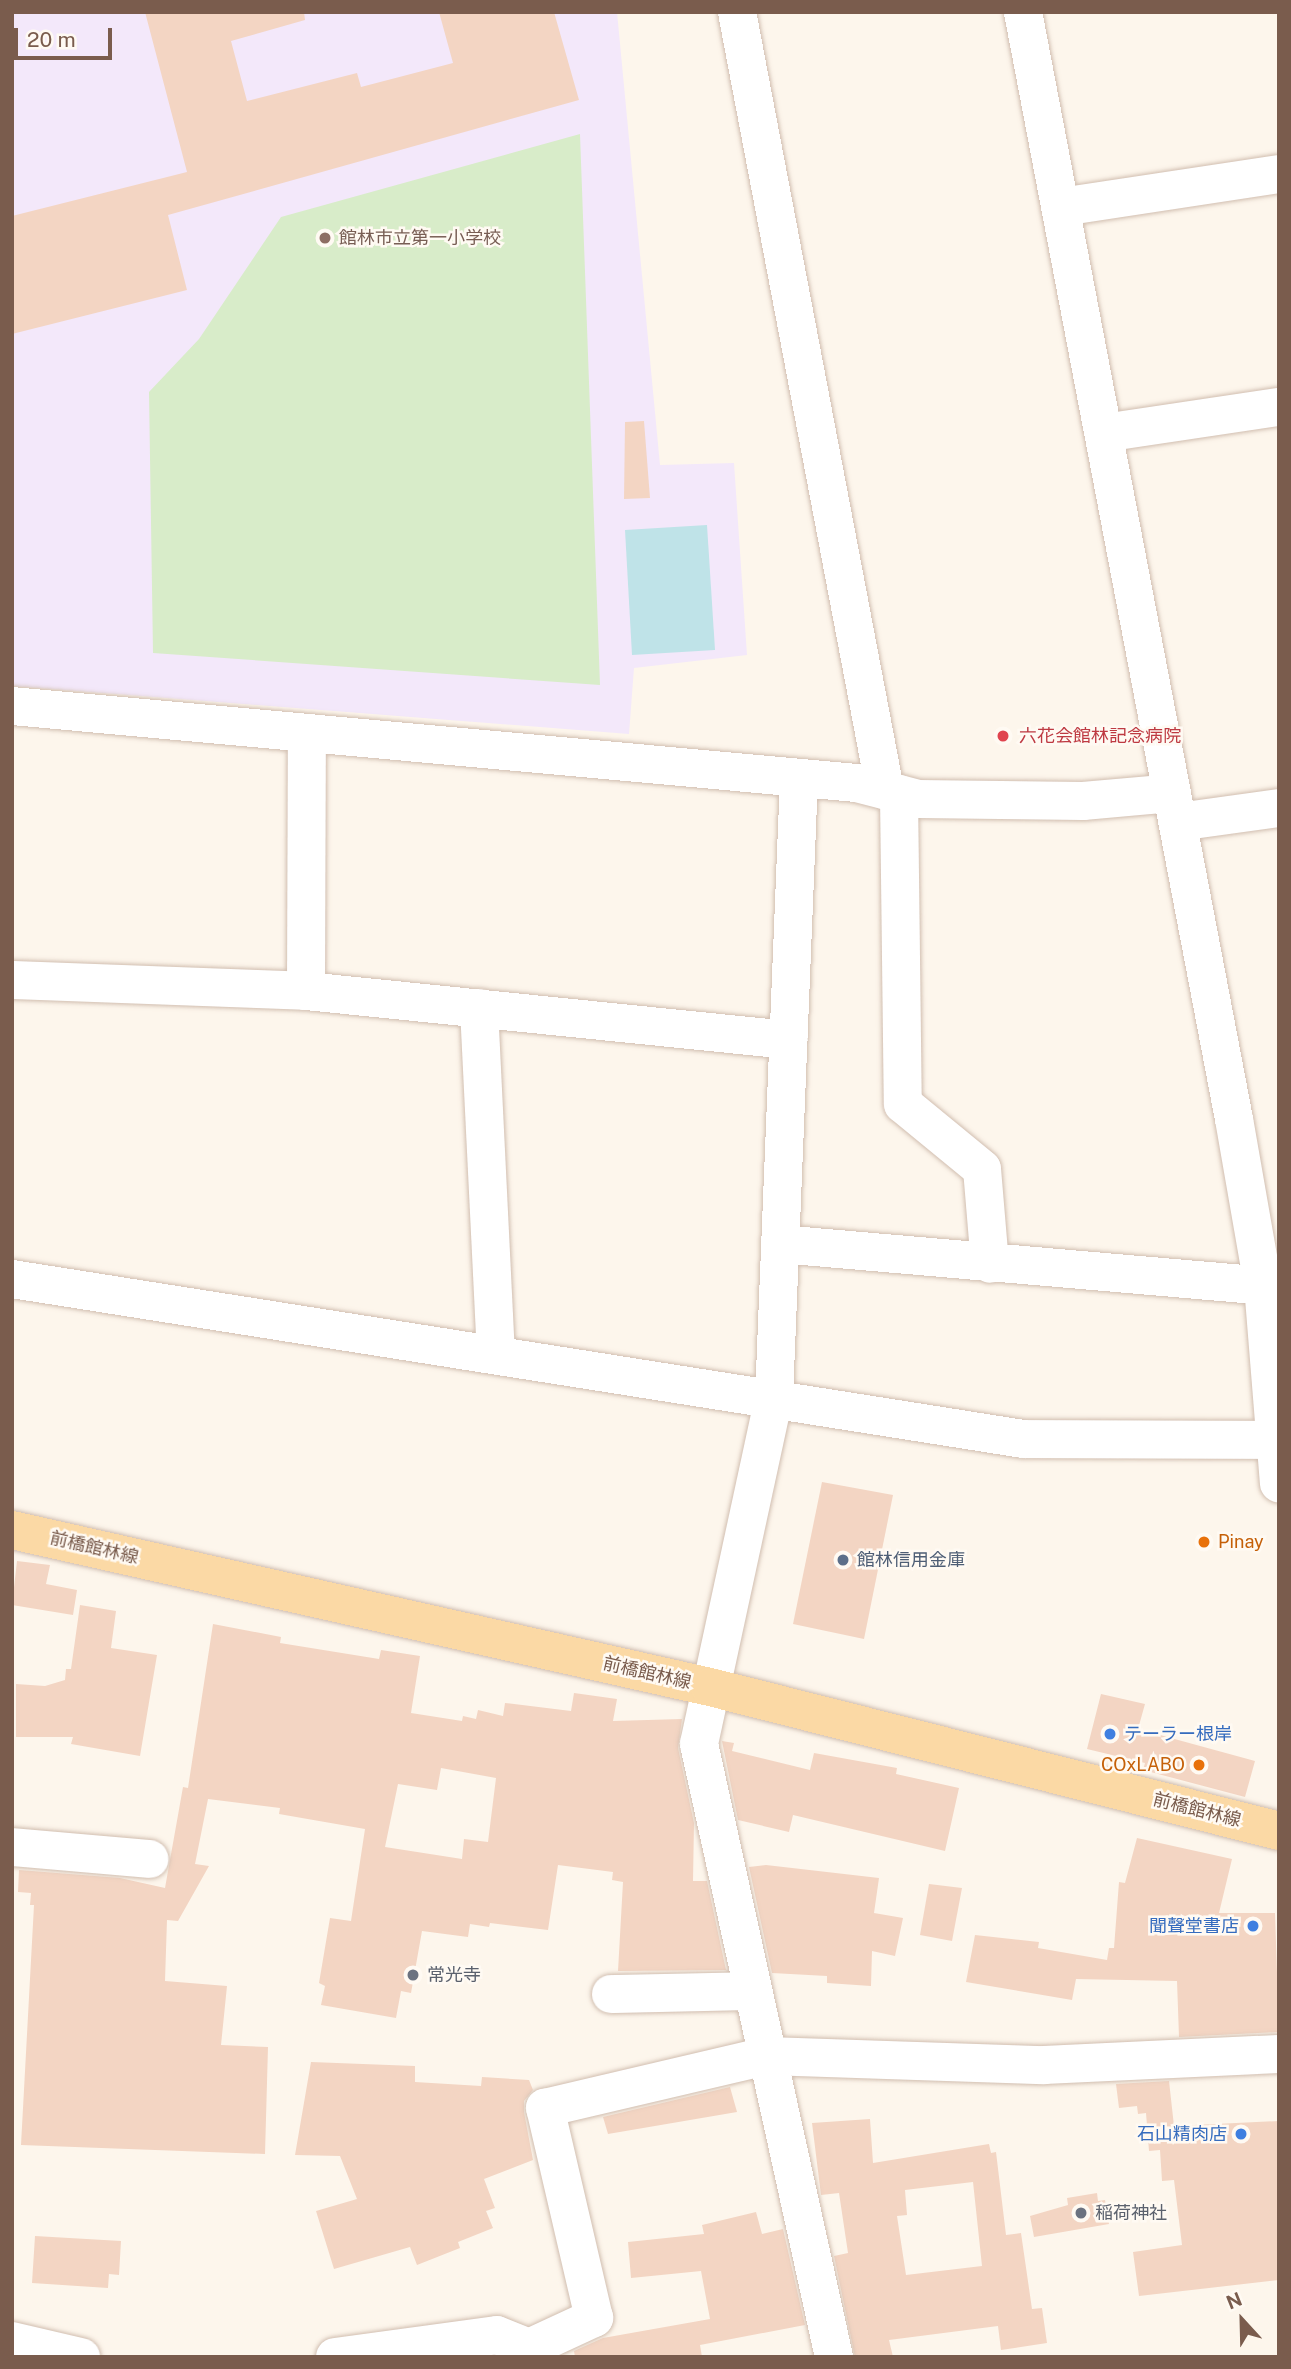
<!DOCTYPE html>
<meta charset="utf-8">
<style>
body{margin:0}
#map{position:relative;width:1291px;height:2369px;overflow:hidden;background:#fdf6ec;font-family:"Public Sans","Noto Sans JP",sans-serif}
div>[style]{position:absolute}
.education>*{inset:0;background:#f3e8fa}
.green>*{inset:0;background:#d8ecc9}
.water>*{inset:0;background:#bfe3e8}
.building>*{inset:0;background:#f3d5c3}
.roads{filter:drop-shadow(0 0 2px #d1beb0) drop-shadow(0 0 2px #d1beb0)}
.minor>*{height:38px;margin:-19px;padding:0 19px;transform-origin:19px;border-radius:19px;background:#fff}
.major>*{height:38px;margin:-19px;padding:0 19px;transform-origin:19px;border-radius:19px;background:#fbd9a5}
.dots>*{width:19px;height:19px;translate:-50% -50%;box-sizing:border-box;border:4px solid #fffaf3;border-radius:50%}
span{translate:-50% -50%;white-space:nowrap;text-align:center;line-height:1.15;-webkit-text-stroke:5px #fffaf3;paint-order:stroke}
.education-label{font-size:18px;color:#785e54}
.left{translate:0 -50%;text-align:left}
.health-label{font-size:18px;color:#be3a42}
.food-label{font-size:18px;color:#c56008}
.right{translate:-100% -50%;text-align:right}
.street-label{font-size:18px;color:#7a5c4d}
.service-label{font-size:18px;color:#4e5e75}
.shop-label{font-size:18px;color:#366cbe}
.worship-label{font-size:18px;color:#5b616d}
.frame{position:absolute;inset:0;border:14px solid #7a5c4d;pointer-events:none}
.north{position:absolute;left:1207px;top:2285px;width:70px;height:70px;-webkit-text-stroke:5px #fffaf3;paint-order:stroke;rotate:338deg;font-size:19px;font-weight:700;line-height:28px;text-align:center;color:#7a5c4d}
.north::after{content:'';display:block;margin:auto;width:24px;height:32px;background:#7a5c4d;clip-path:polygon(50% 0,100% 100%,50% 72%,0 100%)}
.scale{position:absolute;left:14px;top:28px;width:98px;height:32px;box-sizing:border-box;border:4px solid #7a5c4d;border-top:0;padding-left:9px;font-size:21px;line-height:24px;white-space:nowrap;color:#7a5c4d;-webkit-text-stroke:5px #fffaf3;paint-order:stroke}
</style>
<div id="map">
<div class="education">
<i style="clip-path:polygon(12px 12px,617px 12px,660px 465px,734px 463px,747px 655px,634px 668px,629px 734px,12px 686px)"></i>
</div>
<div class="green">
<i style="clip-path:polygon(580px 134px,600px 685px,153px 653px,149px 392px,199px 339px,281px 217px)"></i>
</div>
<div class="water">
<i style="clip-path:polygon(707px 525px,715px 650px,632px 655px,625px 530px)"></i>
</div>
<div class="building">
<i style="clip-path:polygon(145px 12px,304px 12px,305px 20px,231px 41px,247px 101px,357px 73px,361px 87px,453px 63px,439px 12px,554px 12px,579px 100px,168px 215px,187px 290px,12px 334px,12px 216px,187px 172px)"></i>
<i style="clip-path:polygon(644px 421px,650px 498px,624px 499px,625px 422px)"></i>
<i style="clip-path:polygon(822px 1482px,893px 1495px,864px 1639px,793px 1624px)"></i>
<i style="clip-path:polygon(17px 1561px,50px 1565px,46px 1584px,77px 1590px,73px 1615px,12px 1605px)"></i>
<i style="clip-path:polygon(80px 1605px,116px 1611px,111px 1648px,157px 1655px,140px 1756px,71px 1744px,73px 1737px,16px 1737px,16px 1684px,45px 1686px,65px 1680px,66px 1669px,71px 1669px)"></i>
<i style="clip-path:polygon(evenodd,213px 1624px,281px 1637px,280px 1643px,379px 1659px,381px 1650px,420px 1656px,411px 1713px,462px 1721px,463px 1716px,476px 1719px,478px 1710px,503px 1716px,505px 1703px,571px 1711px,574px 1693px,617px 1699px,613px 1721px,682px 1719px,678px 1748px,694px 1823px,693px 1881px,707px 1881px,726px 1970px,618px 1971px,623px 1882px,612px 1880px,613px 1872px,558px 1865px,548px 1930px,490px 1923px,489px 1927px,470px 1924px,468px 1937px,422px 1931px,411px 1993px,401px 1991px,396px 2018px,321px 2005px,325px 1986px,319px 1983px,330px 1918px,351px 1921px,365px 1829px,279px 1814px,280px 1808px,208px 1799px,195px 1864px,209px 1866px,178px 1921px,167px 1920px,165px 1981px,227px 1986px,221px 2045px,268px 2047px,265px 2154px,21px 2145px,34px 1905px,30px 1905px,31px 1893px,18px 1892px,19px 1870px,120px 1878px,165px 1888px,183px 1787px,188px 1788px,213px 1624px,441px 1768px,496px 1778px,488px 1842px,464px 1839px,462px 1859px,385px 1847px,398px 1784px,437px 1790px,441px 1768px)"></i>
<i style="clip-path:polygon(1101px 1694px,1145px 1704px,1138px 1729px,1255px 1761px,1245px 1797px,1143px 1770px,1145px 1763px,1087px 1749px)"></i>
<i style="clip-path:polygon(722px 1741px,734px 1743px,732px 1751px,810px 1770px,814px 1753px,897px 1768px,896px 1774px,959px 1788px,945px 1851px,793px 1815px,789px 1832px,738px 1820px)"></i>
<i style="clip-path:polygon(1137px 1838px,1232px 1859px,1219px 1913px,1275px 1913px,1279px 2032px,1179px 2037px,1177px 1981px,1076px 1979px,1072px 2000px,966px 1982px,975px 1935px,1039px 1942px,1038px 1948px,1107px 1960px,1109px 1948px,1114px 1948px,1119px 1882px,1125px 1883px)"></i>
<i style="clip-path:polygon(766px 1865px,879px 1878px,874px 1913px,903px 1918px,895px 1956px,872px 1951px,871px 1986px,827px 1983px,827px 1976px,772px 1973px,749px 1867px)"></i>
<i style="clip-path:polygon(929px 1884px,962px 1888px,952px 1941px,920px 1935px)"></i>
<i style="clip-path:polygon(311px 2062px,415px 2066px,415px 2082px,481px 2086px,482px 2077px,529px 2080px,533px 2090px,524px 2101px,524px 2112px,533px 2160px,484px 2179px,495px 2208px,486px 2211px,493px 2228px,458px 2242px,460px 2248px,417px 2265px,410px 2247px,334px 2269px,316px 2211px,357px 2199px,340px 2156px,295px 2155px)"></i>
<i style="clip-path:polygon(1169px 2081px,1174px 2126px,1279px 2121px,1279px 2280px,1139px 2296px,1133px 2252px,1182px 2245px,1174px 2180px,1162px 2181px,1160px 2150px,1149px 2151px,1146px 2113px,1138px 2114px,1137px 2106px,1119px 2108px,1116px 2084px)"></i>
<i style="clip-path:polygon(730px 2087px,737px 2112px,608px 2134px,603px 2117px)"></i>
<i style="clip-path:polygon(evenodd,870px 2119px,873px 2163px,989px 2144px,991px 2153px,996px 2152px,1006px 2235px,1021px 2233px,1032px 2309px,1042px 2308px,1047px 2343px,1001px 2350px,998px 2326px,889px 2340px,893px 2357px,855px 2357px,834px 2256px,848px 2253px,839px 2193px,821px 2195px,812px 2123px,870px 2119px,973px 2182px,982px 2266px,906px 2275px,897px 2216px,907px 2215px,905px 2190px,973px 2182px)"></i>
<i style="clip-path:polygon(1097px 2193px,1098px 2201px,1105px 2200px,1109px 2224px,1034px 2237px,1030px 2216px,1068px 2205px,1067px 2198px)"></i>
<i style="clip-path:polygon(756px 2212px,762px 2234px,783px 2229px,805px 2325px,700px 2345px,702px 2357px,575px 2357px,574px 2351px,603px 2338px,710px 2319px,701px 2271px,631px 2278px,628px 2242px,704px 2234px,702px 2225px)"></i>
<i style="clip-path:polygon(35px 2236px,121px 2241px,119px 2275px,109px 2274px,108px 2288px,32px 2283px)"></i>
</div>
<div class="roads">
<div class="minor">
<i style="left:737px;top:12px;width:792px;rotate:79.23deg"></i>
<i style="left:1023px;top:12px;width:1127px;rotate:79.21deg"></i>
<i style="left:1234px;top:1119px;width:169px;rotate:80.1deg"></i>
<i style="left:1263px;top:1285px;width:199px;rotate:85.4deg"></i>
<i style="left:1061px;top:207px;width:220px;rotate:-8.6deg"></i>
<i style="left:1104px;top:433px;width:177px;rotate:-8.5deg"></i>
<i style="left:12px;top:706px;width:849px;rotate:5.21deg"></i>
<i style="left:857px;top:783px;width:63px;rotate:14.7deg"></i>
<i style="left:918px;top:799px;width:165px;rotate:0.7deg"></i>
<i style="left:1083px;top:801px;width:89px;rotate:-5.1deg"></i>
<i style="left:799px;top:778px;width:620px;rotate:92.31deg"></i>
<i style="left:774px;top:1397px;width:355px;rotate:102.2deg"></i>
<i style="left:699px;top:1744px;width:628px;rotate:77.58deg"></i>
<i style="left:899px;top:794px;width:310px;rotate:89.3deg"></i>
<i style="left:903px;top:1104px;width:102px;rotate:39.4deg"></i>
<i style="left:982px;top:1169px;width:95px;rotate:85.2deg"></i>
<i style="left:1178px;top:822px;width:102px;rotate:-7.9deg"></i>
<i style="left:12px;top:980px;width:294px;rotate:2.1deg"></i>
<i style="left:306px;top:991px;width:485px;rotate:5.8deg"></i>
<i style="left:306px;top:991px;width:255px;rotate:-89.8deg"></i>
<i style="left:479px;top:1008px;width:346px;rotate:87.2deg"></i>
<i style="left:780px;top:1244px;width:501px;rotate:4.93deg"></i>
<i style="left:12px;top:1279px;width:1024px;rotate:8.99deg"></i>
<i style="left:1023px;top:1439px;width:253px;rotate:0.2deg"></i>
<i style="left:12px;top:1847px;width:138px;rotate:5deg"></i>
<i style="left:611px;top:1994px;width:142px;rotate:-1.2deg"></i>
<i style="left:12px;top:2341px;width:71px;rotate:13.1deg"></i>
<i style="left:529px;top:2348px;width:72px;rotate:-24.8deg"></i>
<i style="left:594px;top:2318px;width:216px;rotate:-103.1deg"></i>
<i style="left:545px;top:2108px;width:228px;rotate:-13.2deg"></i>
<i style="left:767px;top:2056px;width:277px;rotate:1.9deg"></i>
<i style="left:1044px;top:2065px;width:235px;rotate:-2.7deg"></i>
<i style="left:335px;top:2357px;width:163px;rotate:-7.7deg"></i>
<i style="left:497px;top:2335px;width:35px;rotate:22deg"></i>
<i style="left:529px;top:2348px;width:9px;rotate:72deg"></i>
</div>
<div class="major">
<i style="left:12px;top:1530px;width:715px;rotate:12.68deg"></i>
<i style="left:710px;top:1687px;width:587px;rotate:14.2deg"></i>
</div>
</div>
<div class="dots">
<i style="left:325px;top:238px;background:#8d6e63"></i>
<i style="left:1003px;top:736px;background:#e0444e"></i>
<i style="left:1204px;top:1542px;background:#e8710a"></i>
<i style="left:843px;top:1560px;background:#5c6f8a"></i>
<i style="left:1110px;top:1734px;background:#3f7fe0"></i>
<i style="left:1199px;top:1765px;background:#e8710a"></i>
<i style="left:1253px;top:1926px;background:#3f7fe0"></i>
<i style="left:413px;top:1975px;background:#6b7280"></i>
<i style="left:1241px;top:2134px;background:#3f7fe0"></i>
<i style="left:1081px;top:2213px;background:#6b7280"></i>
</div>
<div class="education-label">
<span class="left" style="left:339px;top:238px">館林市立第一小学校</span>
</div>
<div class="health-label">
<span class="left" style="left:1019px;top:736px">六花会館林記念病院</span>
</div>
<div class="food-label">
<span class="left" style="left:1218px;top:1542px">Pinay</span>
<span class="right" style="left:1185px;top:1765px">COxLABO</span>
</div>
<div class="street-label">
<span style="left:94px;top:1548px;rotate:13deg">前橋館林線</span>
<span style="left:647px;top:1673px;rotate:13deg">前橋館林線</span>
<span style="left:1197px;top:1810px;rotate:14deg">前橋館林線</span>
</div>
<div class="service-label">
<span class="left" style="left:857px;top:1560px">館林信用金庫</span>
</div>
<div class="shop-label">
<span class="left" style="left:1124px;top:1734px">テーラー根岸</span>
<span class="right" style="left:1239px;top:1926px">聞聲堂書店</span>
<span class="right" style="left:1227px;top:2134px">石山精肉店</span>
</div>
<div class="worship-label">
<span class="left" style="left:427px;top:1975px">常光寺</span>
<span class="left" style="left:1095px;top:2213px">稲荷神社</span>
</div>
<div class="frame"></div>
<div class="north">N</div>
<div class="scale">20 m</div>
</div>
